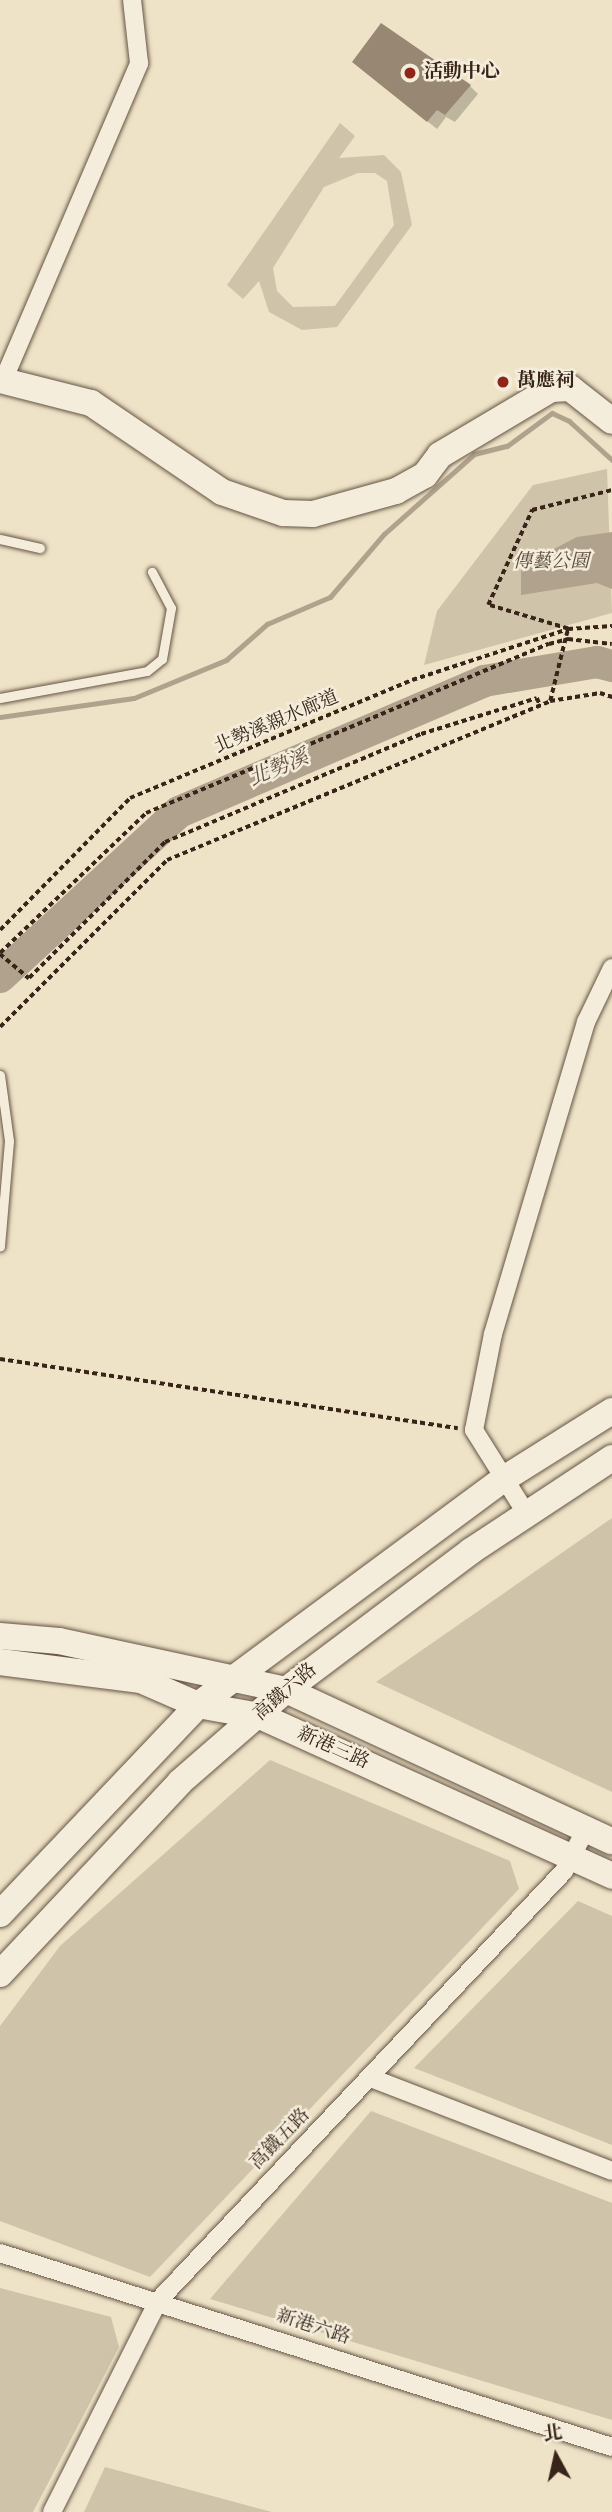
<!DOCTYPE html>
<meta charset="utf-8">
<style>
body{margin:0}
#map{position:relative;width:612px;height:2512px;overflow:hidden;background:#eee3c7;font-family:"Old Standard TT","Noto Serif TC",serif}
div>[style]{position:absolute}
.green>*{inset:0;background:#cfc3a9}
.water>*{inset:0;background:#b0a28c}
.shadow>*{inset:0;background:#0003}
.stream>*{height:5px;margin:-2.5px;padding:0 2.5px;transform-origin:2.5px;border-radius:2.5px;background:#b0a28c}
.river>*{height:32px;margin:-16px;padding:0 16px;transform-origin:16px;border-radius:16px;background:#b0a28c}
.building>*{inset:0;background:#978773}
.path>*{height:3.5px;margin-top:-1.75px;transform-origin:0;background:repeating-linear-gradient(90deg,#382419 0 5px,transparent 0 8.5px)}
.roads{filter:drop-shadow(0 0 2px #665444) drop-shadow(0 0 2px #665444)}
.lane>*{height:9px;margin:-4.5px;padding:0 4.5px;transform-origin:4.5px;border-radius:4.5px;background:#f4eddb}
.street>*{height:18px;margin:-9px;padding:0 9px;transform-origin:9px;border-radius:9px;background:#f4eddb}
.secondary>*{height:26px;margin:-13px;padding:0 13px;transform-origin:13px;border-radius:13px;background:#f4eddb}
.path-bridge>*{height:3.5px;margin-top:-1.75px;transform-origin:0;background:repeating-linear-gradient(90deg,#382419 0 5px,transparent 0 8.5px)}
.dots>*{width:19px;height:19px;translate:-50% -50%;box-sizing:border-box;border:4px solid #f4eddb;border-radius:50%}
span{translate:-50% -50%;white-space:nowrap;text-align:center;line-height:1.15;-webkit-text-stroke:5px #f4eddb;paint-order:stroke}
.poi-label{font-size:19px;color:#382419;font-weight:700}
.left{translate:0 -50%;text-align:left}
.park-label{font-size:19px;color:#5e4c3d;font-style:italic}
.street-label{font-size:19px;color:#382419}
.water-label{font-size:21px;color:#625041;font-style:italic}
.north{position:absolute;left:521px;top:2421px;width:70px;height:70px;-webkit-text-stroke:5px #f4eddb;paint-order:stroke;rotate:352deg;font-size:19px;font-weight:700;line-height:28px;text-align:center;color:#382419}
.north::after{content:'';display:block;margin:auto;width:24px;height:32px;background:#382419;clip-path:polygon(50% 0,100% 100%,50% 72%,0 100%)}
</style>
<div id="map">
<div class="green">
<i style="clip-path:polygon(evenodd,340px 123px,355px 136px,339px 158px,384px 155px,401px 172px,412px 225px,337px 327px,302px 330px,269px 312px,259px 281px,243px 299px,227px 285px,340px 123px,358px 173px,375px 173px,387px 181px,394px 225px,335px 306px,293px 307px,277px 291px,273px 268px,324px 187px,358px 173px)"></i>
<i style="clip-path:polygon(607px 469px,612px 613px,424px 665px,437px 611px,533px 485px)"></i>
<i style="clip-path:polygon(612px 1518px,612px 1792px,376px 1682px)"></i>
<i style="clip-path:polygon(270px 1760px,510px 1861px,519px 1889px,150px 2277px,0 2221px,0 2026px,60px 1946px)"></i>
<i style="clip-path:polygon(578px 1901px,612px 1916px,612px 2145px,414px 2068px)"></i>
<i style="clip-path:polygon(371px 2111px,612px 2203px,612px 2420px,210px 2299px)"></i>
<i style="clip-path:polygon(0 2288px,111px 2317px,119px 2347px,33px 2512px,0 2512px)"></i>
<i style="clip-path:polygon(105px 2467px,272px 2512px,84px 2512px)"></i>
</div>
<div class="water">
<i style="clip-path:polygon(612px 532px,612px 589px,597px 583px,521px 595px,521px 566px,577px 537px)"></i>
</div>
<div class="shadow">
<i style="clip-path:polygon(354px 62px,470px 86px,478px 94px,455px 122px,446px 117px,437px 129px)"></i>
</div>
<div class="stream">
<i style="left:0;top:717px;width:135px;rotate:-8.1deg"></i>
<i style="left:134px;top:698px;width:100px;rotate:-22.4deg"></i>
<i style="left:226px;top:660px;width:55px;rotate:-41.3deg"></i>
<i style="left:267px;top:624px;width:69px;rotate:-23.2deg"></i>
<i style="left:330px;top:597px;width:83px;rotate:-49.4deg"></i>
<i style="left:384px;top:534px;width:120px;rotate:-41.6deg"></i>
<i style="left:474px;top:454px;width:34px;rotate:-14deg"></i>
<i style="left:507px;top:446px;width:56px;rotate:-36.3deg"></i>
<i style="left:552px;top:413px;width:19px;rotate:25deg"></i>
<i style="left:569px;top:421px;width:58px;rotate:42.2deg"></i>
</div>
<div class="river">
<i style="left:0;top:977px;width:243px;rotate:-42.7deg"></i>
<i style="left:179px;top:812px;width:332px;rotate:-23.2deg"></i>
<i style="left:484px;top:681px;width:115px;rotate:-9.5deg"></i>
<i style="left:597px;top:662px;width:16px;rotate:15deg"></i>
</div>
<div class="building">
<i style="clip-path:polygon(381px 23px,471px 85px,445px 115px,437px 110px,427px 122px,352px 62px)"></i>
</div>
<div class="path">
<i style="left:566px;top:636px;width:7px;rotate:-74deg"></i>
<i style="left:568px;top:629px;width:84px;rotate:-163.3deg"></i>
<i style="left:488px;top:605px;width:105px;rotate:-65.1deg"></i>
<i style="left:532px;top:510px;width:82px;rotate:-14deg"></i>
<i style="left:0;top:930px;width:185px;rotate:-45.4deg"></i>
<i style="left:130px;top:798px;width:306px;rotate:-22.7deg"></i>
<i style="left:412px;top:680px;width:164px;rotate:-18.1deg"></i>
<i style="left:568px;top:629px;width:44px;rotate:-3.9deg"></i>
<i style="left:0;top:953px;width:202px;rotate:-43.8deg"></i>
<i style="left:146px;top:813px;width:437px;rotate:-22.8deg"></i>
<i style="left:549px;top:644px;width:20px;rotate:-15deg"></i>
<i style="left:568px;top:639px;width:44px;rotate:6.5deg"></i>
<i style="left:0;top:954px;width:38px;rotate:40deg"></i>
<i style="left:29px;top:978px;width:192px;rotate:-45deg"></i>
<i style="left:165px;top:842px;width:278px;rotate:-22.9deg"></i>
<i style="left:421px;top:734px;width:121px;rotate:-17.2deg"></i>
<i style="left:537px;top:698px;width:8px;rotate:67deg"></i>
<i style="left:0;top:1027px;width:236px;rotate:-45deg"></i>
<i style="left:167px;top:860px;width:415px;rotate:-22.5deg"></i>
<i style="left:550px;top:701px;width:51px;rotate:-9.1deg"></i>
<i style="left:600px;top:693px;width:13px;rotate:18deg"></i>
<i style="left:0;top:1359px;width:463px;rotate:8.6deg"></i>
</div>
<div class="roads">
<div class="lane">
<i style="left:0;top:539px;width:41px;rotate:12.7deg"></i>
<i style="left:0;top:698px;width:149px;rotate:-10.4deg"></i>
<i style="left:147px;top:671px;width:19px;rotate:-39deg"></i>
<i style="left:162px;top:659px;width:52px;rotate:-80deg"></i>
<i style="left:171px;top:608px;width:41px;rotate:-117.8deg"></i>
<i style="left:0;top:1075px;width:67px;rotate:82.2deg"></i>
<i style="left:9px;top:1141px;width:106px;rotate:94.9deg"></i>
</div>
<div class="street">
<i style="left:3px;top:381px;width:346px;rotate:-66.8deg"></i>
<i style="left:139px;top:63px;width:63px;rotate:-96.3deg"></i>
<i style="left:526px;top:1513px;width:98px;rotate:-122.1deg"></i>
<i style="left:474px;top:1430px;width:98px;rotate:-78.8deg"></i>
<i style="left:493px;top:1334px;width:326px;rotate:-73.4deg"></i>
<i style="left:586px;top:1022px;width:60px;rotate:-64.3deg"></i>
<i style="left:371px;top:2078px;width:258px;rotate:21.1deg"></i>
<i style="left:0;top:2253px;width:642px;rotate:17.59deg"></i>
<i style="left:52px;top:2512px;width:236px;rotate:-63.3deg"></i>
<i style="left:158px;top:2301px;width:591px;rotate:-46.64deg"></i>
<i style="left:564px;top:1871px;width:47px;rotate:-62.4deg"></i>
</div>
<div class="secondary">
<i style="left:0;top:380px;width:94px;rotate:14.2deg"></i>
<i style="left:91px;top:403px;width:158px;rotate:34.2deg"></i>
<i style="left:222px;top:492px;width:65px;rotate:19deg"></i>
<i style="left:283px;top:513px;width:30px;rotate:2deg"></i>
<i style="left:313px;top:514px;width:86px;rotate:-15.5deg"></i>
<i style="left:396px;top:491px;width:33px;rotate:-29deg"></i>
<i style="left:425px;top:475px;width:25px;rotate:-53deg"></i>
<i style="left:440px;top:455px;width:129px;rotate:-30.7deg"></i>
<i style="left:551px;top:389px;width:19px;rotate:-3deg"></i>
<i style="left:570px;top:388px;width:53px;rotate:38.2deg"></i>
<i style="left:0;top:1636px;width:59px;rotate:4.8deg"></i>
<i style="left:59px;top:1641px;width:232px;rotate:12.2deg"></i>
<i style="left:286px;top:1690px;width:359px;rotate:24.9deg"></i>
<i style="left:0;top:1662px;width:142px;rotate:7.3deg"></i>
<i style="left:141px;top:1680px;width:62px;rotate:23.7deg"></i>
<i style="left:198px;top:1705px;width:63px;rotate:10.1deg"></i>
<i style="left:260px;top:1716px;width:387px;rotate:24.4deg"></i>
<i style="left:0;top:1914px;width:288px;rotate:-46.5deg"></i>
<i style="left:198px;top:1705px;width:378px;rotate:-36.5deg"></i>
<i style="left:502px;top:1480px;width:130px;rotate:-32.1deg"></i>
<i style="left:0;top:1974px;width:263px;rotate:-46.8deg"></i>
<i style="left:180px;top:1782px;width:140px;rotate:-41deg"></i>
<i style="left:286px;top:1690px;width:231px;rotate:-36.9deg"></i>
<i style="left:471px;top:1551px;width:169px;rotate:-33.4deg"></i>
</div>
</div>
<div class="path-bridge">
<i style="left:550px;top:701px;width:67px;rotate:-76.2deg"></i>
</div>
<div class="dots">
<i style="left:410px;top:73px;background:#8f2418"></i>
<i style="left:503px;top:382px;background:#8f2418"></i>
</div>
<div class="poi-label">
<span class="left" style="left:424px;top:73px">活動中心</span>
<span class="left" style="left:517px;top:382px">萬應祠</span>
</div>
<div class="park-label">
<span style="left:551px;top:563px">傳藝公園</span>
</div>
<div class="street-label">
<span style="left:277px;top:723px;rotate:-23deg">北勢溪親水廊道</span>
<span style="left:286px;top:1693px;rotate:-41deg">高鐵六路</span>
<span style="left:333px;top:1749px;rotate:24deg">新港三路</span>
<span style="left:281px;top:2140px;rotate:-46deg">高鐵五路</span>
<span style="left:313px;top:2328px;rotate:18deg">新港六路</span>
</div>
<div class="water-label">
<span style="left:279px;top:769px;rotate:-23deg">北勢溪</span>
</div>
<div class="north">北</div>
</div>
